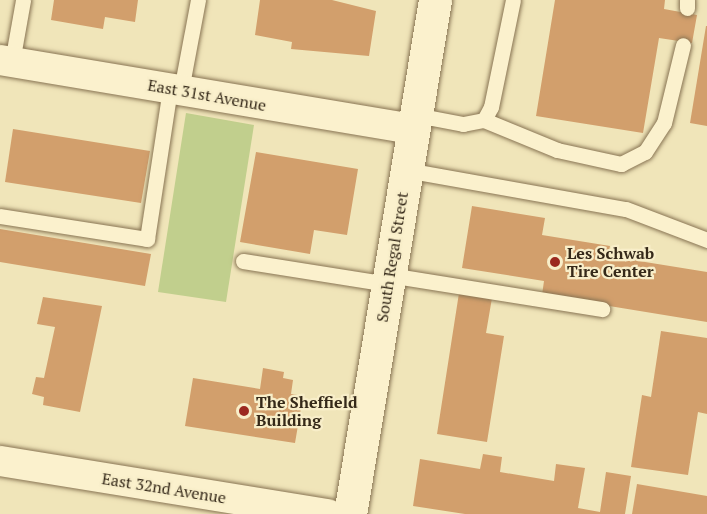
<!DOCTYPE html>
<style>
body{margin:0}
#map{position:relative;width:707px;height:514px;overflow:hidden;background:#f0e5b9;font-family:"PT Serif",serif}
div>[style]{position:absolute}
.green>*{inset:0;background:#c1cf8d}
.building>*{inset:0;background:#d29f6c}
.roads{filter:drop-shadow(0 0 2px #887453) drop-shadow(0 0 2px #887453)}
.service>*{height:15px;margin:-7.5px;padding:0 7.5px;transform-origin:7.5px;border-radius:7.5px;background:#fbf1cd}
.minor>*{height:30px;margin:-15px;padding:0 15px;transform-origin:15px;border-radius:15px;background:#fbf1cd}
.secondary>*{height:33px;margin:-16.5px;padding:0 16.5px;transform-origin:16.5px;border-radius:16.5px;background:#fbf1cd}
.dots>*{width:16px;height:16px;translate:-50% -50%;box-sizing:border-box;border:3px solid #f8eec9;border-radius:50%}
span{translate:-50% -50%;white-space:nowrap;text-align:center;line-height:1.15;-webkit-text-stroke:4.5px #f8eec9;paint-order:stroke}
.street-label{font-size:16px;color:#352919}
.poi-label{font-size:16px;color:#352919;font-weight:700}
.left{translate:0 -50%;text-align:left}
</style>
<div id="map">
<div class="green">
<i style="clip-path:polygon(186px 113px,254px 125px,226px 302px,158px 292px)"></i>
</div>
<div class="building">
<i style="clip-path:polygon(54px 0,138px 0,135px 22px,105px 17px,103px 29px,51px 20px)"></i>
<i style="clip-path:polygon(260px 0,332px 0,376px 11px,369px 56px,291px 49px,292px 42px,255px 35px)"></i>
<i style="clip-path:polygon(555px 0,665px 0,664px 9px,697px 15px,692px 43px,659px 38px,643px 133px,536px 116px)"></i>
<i style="clip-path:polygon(706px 26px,707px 26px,707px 126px,690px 123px)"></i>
<i style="clip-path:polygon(13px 129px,150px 151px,141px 203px,5px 182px)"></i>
<i style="clip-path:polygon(256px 152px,358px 169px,347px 235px,314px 230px,310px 254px,240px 242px)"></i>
<i style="clip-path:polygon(472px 206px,545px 218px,542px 235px,610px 246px,608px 256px,707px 272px,707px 322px,542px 295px,544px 281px,462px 268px)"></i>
<i style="clip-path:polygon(0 229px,151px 254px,145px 286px,0 262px)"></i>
<i style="clip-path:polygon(459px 293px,492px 298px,486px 333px,504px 336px,487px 442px,437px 434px)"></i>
<i style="clip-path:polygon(43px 297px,102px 306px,80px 412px,43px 405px,44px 397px,32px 394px,36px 377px,44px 378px,55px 327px,37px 324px)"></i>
<i style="clip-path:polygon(661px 331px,707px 338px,707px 414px,698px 412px,688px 475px,631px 467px,642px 395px,651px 397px)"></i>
<i style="clip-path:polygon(263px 368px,284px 372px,283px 378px,293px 380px,291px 394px,303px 396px,295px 443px,185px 426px,193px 378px,260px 389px)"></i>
<i style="clip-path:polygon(483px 454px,502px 457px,500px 472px,554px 481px,556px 464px,585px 468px,578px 508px,600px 512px,606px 472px,631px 476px,625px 514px,465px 514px,413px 506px,420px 459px,480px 469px)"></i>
<i style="clip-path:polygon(637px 484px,707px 496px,707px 514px,632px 514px)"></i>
</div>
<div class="roads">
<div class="service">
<i style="left:687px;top:0;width:8px;rotate:90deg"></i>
<i style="left:12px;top:62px;width:63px;rotate:-79.9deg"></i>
<i style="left:181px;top:90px;width:92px;rotate:-79.3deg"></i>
<i style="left:416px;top:115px;width:48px;rotate:10.8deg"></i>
<i style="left:463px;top:124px;width:21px;rotate:-11deg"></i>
<i style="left:484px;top:120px;width:15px;rotate:-62deg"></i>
<i style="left:491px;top:107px;width:109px;rotate:-78.4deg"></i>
<i style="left:484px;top:120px;width:79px;rotate:22.3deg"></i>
<i style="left:557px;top:150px;width:66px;rotate:12.3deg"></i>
<i style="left:621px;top:164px;width:27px;rotate:-27deg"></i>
<i style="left:645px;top:152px;width:35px;rotate:-57deg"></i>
<i style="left:664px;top:123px;width:80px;rotate:-76.3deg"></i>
<i style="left:406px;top:170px;width:223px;rotate:10.1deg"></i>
<i style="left:626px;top:209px;width:87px;rotate:20.9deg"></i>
<i style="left:0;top:216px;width:149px;rotate:8.9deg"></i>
<i style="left:147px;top:239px;width:152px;rotate:-81.3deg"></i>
<i style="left:243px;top:261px;width:147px;rotate:9deg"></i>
<i style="left:389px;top:275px;width:216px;rotate:9.1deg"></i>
</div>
<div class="minor">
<i style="left:0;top:60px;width:419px;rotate:9.5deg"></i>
<i style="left:0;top:461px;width:332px;rotate:9.2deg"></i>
</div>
<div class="secondary">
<i style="left:350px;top:514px;width:521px;rotate:-80.61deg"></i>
</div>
</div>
<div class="dots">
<i style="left:555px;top:262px;background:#9b291f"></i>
<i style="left:244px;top:411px;background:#9b291f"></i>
</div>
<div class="street-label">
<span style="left:207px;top:95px;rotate:10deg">East 31st Avenue</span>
<span style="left:392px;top:257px;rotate:-81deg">South Regal Street</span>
<span style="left:164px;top:488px;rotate:9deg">East 32nd Avenue</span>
</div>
<div class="poi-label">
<span class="left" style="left:567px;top:262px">Les Schwab<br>Tire Center</span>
<span class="left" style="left:256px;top:411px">The Sheffield<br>Building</span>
</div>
</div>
